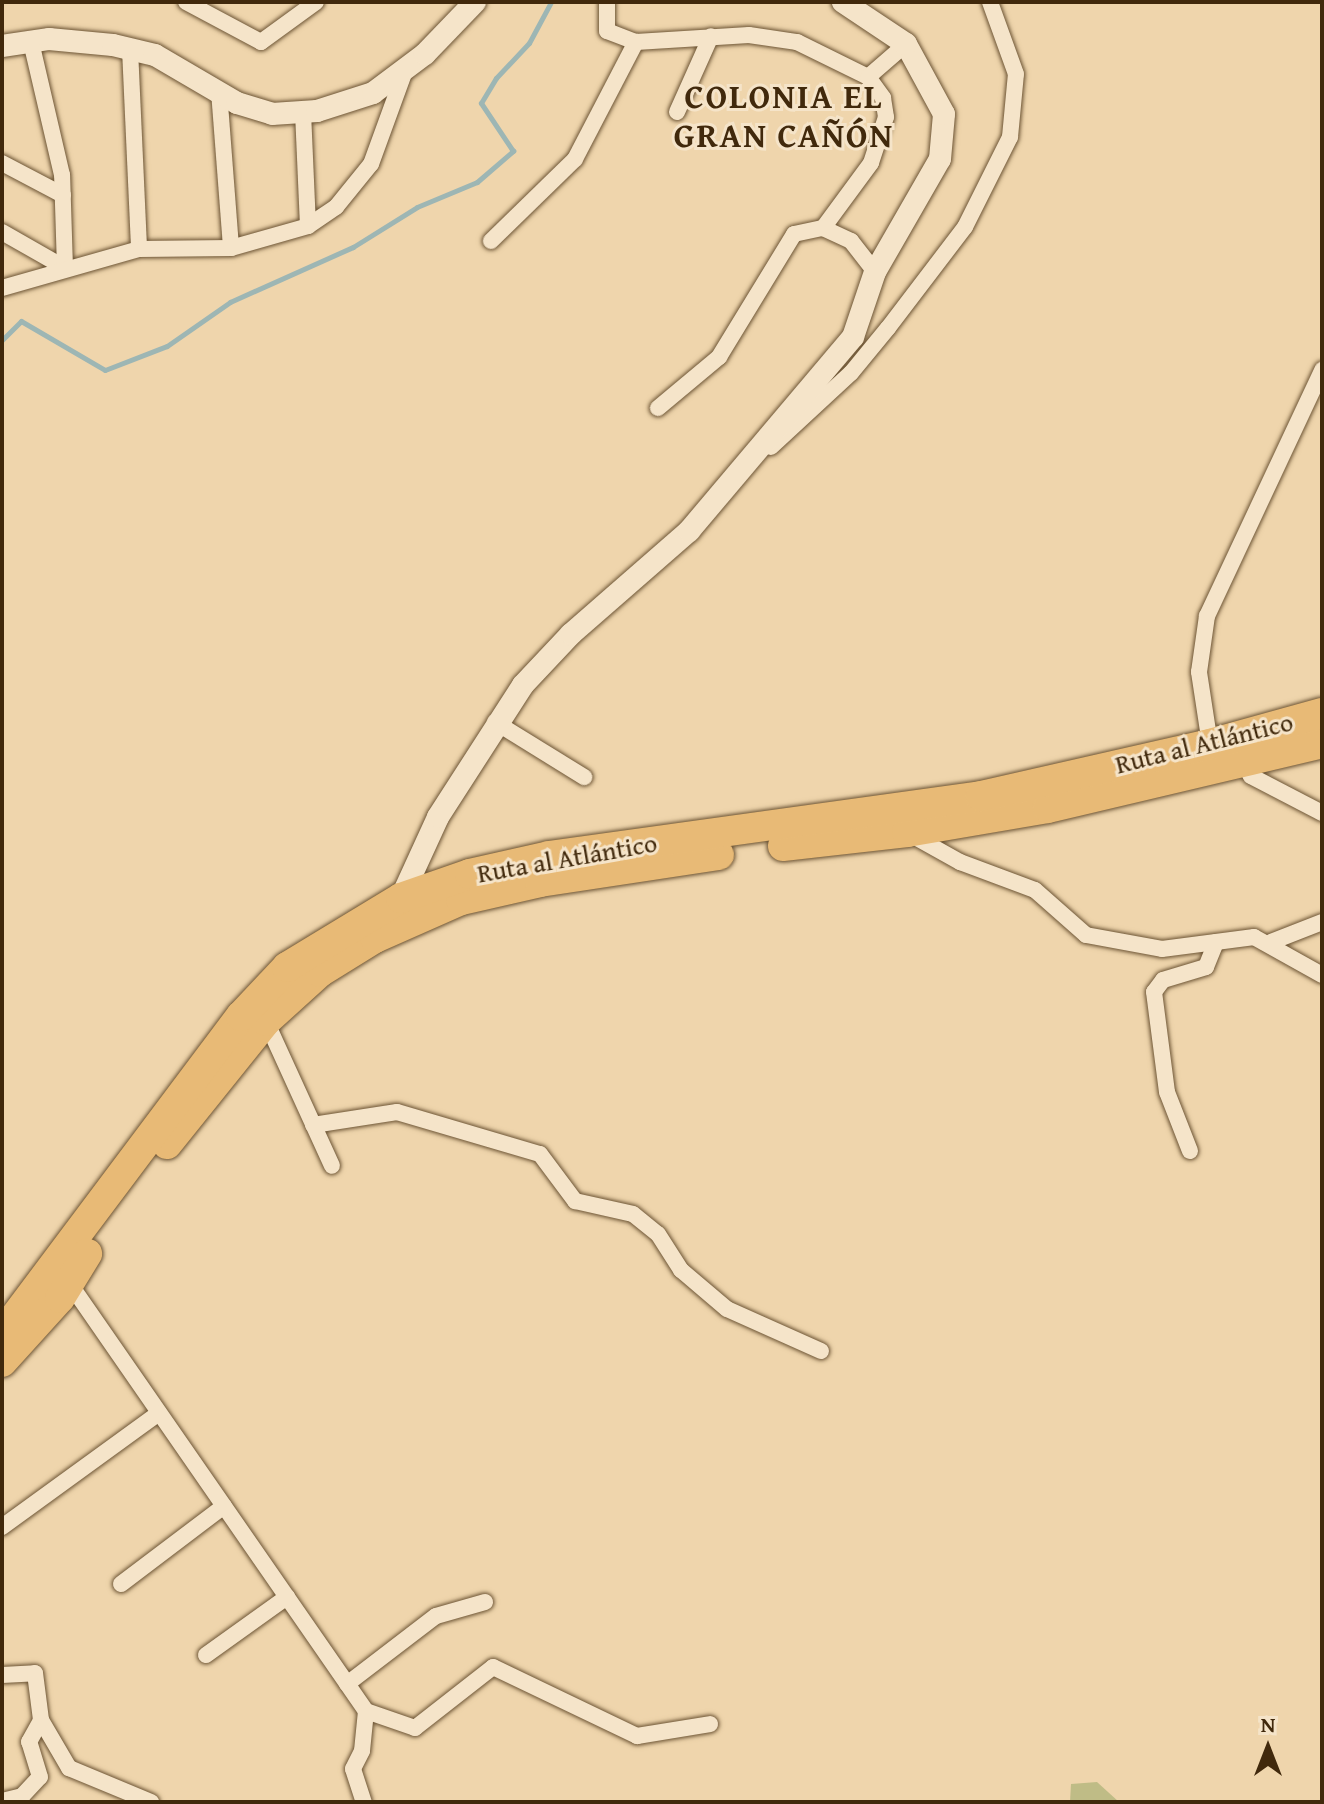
<!DOCTYPE html>
<meta charset="utf-8">
<style>
body{margin:0}
#map{position:relative;width:1324px;height:1804px;overflow:hidden;background:#efd5ac;font-family:"Gentium Book Plus",serif}
div>[style]{position:absolute}
.green>*{inset:0;background:#bfbc86}
.stream>*{height:5px;margin:-2.5px;padding:0 2.5px;transform-origin:2.5px;border-radius:2.5px;background:#9db6b4}
.roads{filter:drop-shadow(0 0 2px #6c5434) drop-shadow(0 0 2px #6c5434)}
.street>*{height:16px;margin:-8px;padding:0 8px;transform-origin:8px;border-radius:8px;background:#f5e4c9}
.secondary>*{height:22px;margin:-11px;padding:0 11px;transform-origin:11px;border-radius:11px;background:#f5e4c9}
.highway>*{height:30px;margin:-15px;padding:0 15px;transform-origin:15px;border-radius:15px;background:#e8ba76}
span{translate:-50% -50%;white-space:nowrap;text-align:center;line-height:1.15;-webkit-text-stroke:6px #f5e4c9;paint-order:stroke}
.street-label{font-size:26px;color:#41290c}
.district-label{font-size:34px;color:#41290c;font-weight:700;letter-spacing:2px}
.frame{position:absolute;inset:0;border:4px solid #41290c;pointer-events:none}
.north{position:absolute;left:1228px;top:1708px;width:80px;height:80px;-webkit-text-stroke:6px #f5e4c9;paint-order:stroke;rotate:0deg;font-size:22px;font-weight:700;line-height:32px;text-align:center;color:#41290c}
.north::after{content:'';display:block;margin:auto;width:28px;height:36px;background:#41290c;clip-path:polygon(50% 0,100% 100%,50% 72%,0 100%)}
</style>
<div id="map">
<div class="green">
<i style="clip-path:polygon(1097px 1782px,1119px 1802px,1070px 1802px,1071px 1784px)"></i>
</div>
<div class="stream">
<i style="left:2px;top:340px;width:27px;rotate:-45deg"></i>
<i style="left:21px;top:321px;width:97px;rotate:30.3deg"></i>
<i style="left:105px;top:370px;width:66px;rotate:-21.2deg"></i>
<i style="left:167px;top:346px;width:77px;rotate:-34.9deg"></i>
<i style="left:230px;top:302px;width:135px;rotate:-24.1deg"></i>
<i style="left:353px;top:247px;width:75px;rotate:-32deg"></i>
<i style="left:417px;top:207px;width:65px;rotate:-22.6deg"></i>
<i style="left:477px;top:182px;width:48px;rotate:-40.7deg"></i>
<i style="left:513px;top:151px;width:58px;rotate:-123.7deg"></i>
<i style="left:481px;top:103px;width:29px;rotate:-59deg"></i>
<i style="left:496px;top:78px;width:48px;rotate:-46.7deg"></i>
<i style="left:529px;top:43px;width:47px;rotate:-61.8deg"></i>
</div>
<div class="roads">
<div class="street">
<i style="left:186px;top:2px;width:85px;rotate:28.1deg"></i>
<i style="left:261px;top:42px;width:68px;rotate:-36deg"></i>
<i style="left:607px;top:2px;width:29px;rotate:90deg"></i>
<i style="left:607px;top:31px;width:31px;rotate:21deg"></i>
<i style="left:636px;top:42px;width:113px;rotate:-3.5deg"></i>
<i style="left:749px;top:35px;width:49px;rotate:8.3deg"></i>
<i style="left:797px;top:42px;width:79px;rotate:26.2deg"></i>
<i style="left:868px;top:77px;width:26px;rotate:54deg"></i>
<i style="left:883px;top:98px;width:19px;rotate:81deg"></i>
<i style="left:886px;top:117px;width:48px;rotate:108.1deg"></i>
<i style="left:871px;top:163px;width:81px;rotate:126.4deg"></i>
<i style="left:130px;top:49px;width:200px;rotate:87.4deg"></i>
<i style="left:868px;top:77px;width:50px;rotate:-41deg"></i>
<i style="left:219px;top:91px;width:157px;rotate:85.6deg"></i>
<i style="left:303px;top:112px;width:114px;rotate:87.5deg"></i>
<i style="left:677px;top:112px;width:83px;rotate:-65.9deg"></i>
<i style="left:2px;top:163px;width:69px;rotate:27.7deg"></i>
<i style="left:2px;top:232px;width:73px;rotate:29.7deg"></i>
<i style="left:65px;top:268px;width:93px;rotate:-91.8deg"></i>
<i style="left:62px;top:175px;width:137px;rotate:-103.1deg"></i>
<i style="left:491px;top:241px;width:117px;rotate:-44.3deg"></i>
<i style="left:575px;top:159px;width:132px;rotate:-62.5deg"></i>
<i style="left:2px;top:288px;width:142px;rotate:-15.9deg"></i>
<i style="left:139px;top:249px;width:92px;rotate:-0.6deg"></i>
<i style="left:231px;top:248px;width:80px;rotate:-15.9deg"></i>
<i style="left:308px;top:226px;width:34px;rotate:-34deg"></i>
<i style="left:336px;top:207px;width:55px;rotate:-50.9deg"></i>
<i style="left:371px;top:164px;width:102px;rotate:-70deg"></i>
<i style="left:658px;top:408px;width:80px;rotate:-39.9deg"></i>
<i style="left:719px;top:357px;width:144px;rotate:-58.6deg"></i>
<i style="left:794px;top:234px;width:30px;rotate:-12deg"></i>
<i style="left:823px;top:228px;width:31px;rotate:25deg"></i>
<i style="left:851px;top:241px;width:39px;rotate:52deg"></i>
<i style="left:771px;top:447px;width:109px;rotate:-42.8deg"></i>
<i style="left:851px;top:373px;width:58px;rotate:-50.6deg"></i>
<i style="left:888px;top:328px;width:127px;rotate:-52.7deg"></i>
<i style="left:965px;top:227px;width:101px;rotate:-63.4deg"></i>
<i style="left:1010px;top:137px;width:63px;rotate:-84.6deg"></i>
<i style="left:1016px;top:74px;width:77px;rotate:-109.9deg"></i>
<i style="left:495px;top:722px;width:105px;rotate:31.7deg"></i>
<i style="left:1210px;top:744px;width:73px;rotate:-98.7deg"></i>
<i style="left:1199px;top:672px;width:57px;rotate:-81.9deg"></i>
<i style="left:1207px;top:616px;width:272px;rotate:-64.9deg"></i>
<i style="left:1244px;top:764px;width:14px;rotate:60deg"></i>
<i style="left:1251px;top:776px;width:80px;rotate:27.5deg"></i>
<i style="left:908px;top:833px;width:60px;rotate:29.1deg"></i>
<i style="left:960px;top:862px;width:80px;rotate:20.5deg"></i>
<i style="left:1035px;top:890px;width:68px;rotate:41.4deg"></i>
<i style="left:1086px;top:935px;width:77px;rotate:10.4deg"></i>
<i style="left:1162px;top:949px;width:93px;rotate:-7.4deg"></i>
<i style="left:1254px;top:937px;width:78px;rotate:29.2deg"></i>
<i style="left:1271px;top:942px;width:55px;rotate:-21.4deg"></i>
<i style="left:266px;top:1021px;width:159px;rotate:65.5deg"></i>
<i style="left:313px;top:1125px;width:85px;rotate:-8.8deg"></i>
<i style="left:397px;top:1112px;width:149px;rotate:16.4deg"></i>
<i style="left:540px;top:1154px;width:59px;rotate:53.3deg"></i>
<i style="left:575px;top:1201px;width:59px;rotate:12.6deg"></i>
<i style="left:633px;top:1214px;width:32px;rotate:39deg"></i>
<i style="left:658px;top:1234px;width:43px;rotate:57.4deg"></i>
<i style="left:681px;top:1270px;width:60px;rotate:40.3deg"></i>
<i style="left:727px;top:1309px;width:103px;rotate:24.1deg"></i>
<i style="left:1190px;top:1151px;width:63px;rotate:-111.3deg"></i>
<i style="left:1167px;top:1092px;width:101px;rotate:-97.4deg"></i>
<i style="left:1154px;top:992px;width:15px;rotate:-53deg"></i>
<i style="left:1163px;top:980px;width:45px;rotate:-16.8deg"></i>
<i style="left:1206px;top:967px;width:27px;rotate:-68deg"></i>
<i style="left:68px;top:1281px;width:523px;rotate:55.28deg"></i>
<i style="left:366px;top:1711px;width:40px;rotate:95.7deg"></i>
<i style="left:362px;top:1751px;width:20px;rotate:117deg"></i>
<i style="left:353px;top:1769px;width:35px;rotate:72deg"></i>
<i style="left:2px;top:1527px;width:194px;rotate:-36deg"></i>
<i style="left:121px;top:1584px;width:129px;rotate:-37.1deg"></i>
<i style="left:206px;top:1655px;width:100px;rotate:-35.6deg"></i>
<i style="left:2px;top:1675px;width:33px;rotate:-3deg"></i>
<i style="left:35px;top:1673px;width:47px;rotate:82.7deg"></i>
<i style="left:41px;top:1720px;width:56px;rotate:59.7deg"></i>
<i style="left:69px;top:1768px;width:89px;rotate:22.5deg"></i>
<i style="left:347px;top:1684px;width:112px;rotate:-37.4deg"></i>
<i style="left:436px;top:1616px;width:51px;rotate:-15.9deg"></i>
<i style="left:366px;top:1711px;width:52px;rotate:19.1deg"></i>
<i style="left:415px;top:1728px;width:99px;rotate:-38deg"></i>
<i style="left:493px;top:1667px;width:160px;rotate:25.6deg"></i>
<i style="left:637px;top:1736px;width:74px;rotate:-9.3deg"></i>
<i style="left:2px;top:1801px;width:21px;rotate:-14deg"></i>
<i style="left:22px;top:1796px;width:26px;rotate:-47deg"></i>
<i style="left:40px;top:1777px;width:37px;rotate:-107deg"></i>
<i style="left:29px;top:1742px;width:25px;rotate:-61deg"></i>
</div>
<div class="secondary">
<i style="left:2px;top:46px;width:48px;rotate:-8.5deg"></i>
<i style="left:49px;top:39px;width:64px;rotate:5.4deg"></i>
<i style="left:113px;top:45px;width:43px;rotate:13.4deg"></i>
<i style="left:155px;top:55px;width:95px;rotate:30.3deg"></i>
<i style="left:237px;top:103px;width:37px;rotate:17deg"></i>
<i style="left:272px;top:114px;width:45px;rotate:-3.8deg"></i>
<i style="left:317px;top:111px;width:59px;rotate:-17.8deg"></i>
<i style="left:373px;top:93px;width:65px;rotate:-36.9deg"></i>
<i style="left:425px;top:54px;width:72px;rotate:-46.1deg"></i>
<i style="left:401px;top:898px;width:89px;rotate:-65.4deg"></i>
<i style="left:438px;top:817px;width:157px;rotate:-57.2deg"></i>
<i style="left:523px;top:685px;width:70px;rotate:-46.7deg"></i>
<i style="left:571px;top:634px;width:157px;rotate:-41.1deg"></i>
<i style="left:689px;top:531px;width:254px;rotate:-49.8deg"></i>
<i style="left:853px;top:337px;width:69px;rotate:-71.3deg"></i>
<i style="left:875px;top:272px;width:130px;rotate:-60.1deg"></i>
<i style="left:940px;top:159px;width:45px;rotate:-84.9deg"></i>
<i style="left:944px;top:114px;width:80px;rotate:-118.5deg"></i>
<i style="left:906px;top:44px;width:76px;rotate:-146.3deg"></i>
</div>
<div class="highway">
<i style="left:783px;top:846px;width:125px;rotate:-6.4deg"></i>
<i style="left:907px;top:832px;width:143px;rotate:-9.7deg"></i>
<i style="left:1048px;top:808px;width:282px;rotate:-13.3deg"></i>
<i style="left:167px;top:1144px;width:158px;rotate:-51.2deg"></i>
<i style="left:266px;top:1021px;width:73px;rotate:-42.2deg"></i>
<i style="left:320px;top:972px;width:65px;rotate:-31.7deg"></i>
<i style="left:375px;top:938px;width:94px;rotate:-23.8deg"></i>
<i style="left:461px;top:900px;width:81px;rotate:-12.8deg"></i>
<i style="left:540px;top:882px;width:181px;rotate:-8.6deg"></i>
<i style="left:2px;top:1334px;width:398px;rotate:-53.1deg"></i>
<i style="left:241px;top:1016px;width:67px;rotate:-46.8deg"></i>
<i style="left:287px;top:967px;width:133px;rotate:-31.2deg"></i>
<i style="left:401px;top:898px;width:73px;rotate:-19.2deg"></i>
<i style="left:470px;top:874px;width:81px;rotate:-12.8deg"></i>
<i style="left:549px;top:856px;width:436px;rotate:-7.9deg"></i>
<i style="left:981px;top:796px;width:235px;rotate:-12.8deg"></i>
<i style="left:1210px;top:744px;width:116px;rotate:-15.5deg"></i>
<i style="left:2px;top:1362px;width:86px;rotate:-47.8deg"></i>
<i style="left:60px;top:1298px;width:52px;rotate:-58.5deg"></i>
</div>
</div>
<div class="street-label">
<span style="left:1204px;top:743px;rotate:-14deg">Ruta al Atlántico</span>
<span style="left:567px;top:858px;rotate:-10deg">Ruta al Atlántico</span>
</div>
<div class="district-label">
<span style="left:784px;top:115px">COLONIA EL<br>GRAN CAÑÓN</span>
</div>
<div class="frame"></div>
<div class="north">N</div>
</div>
